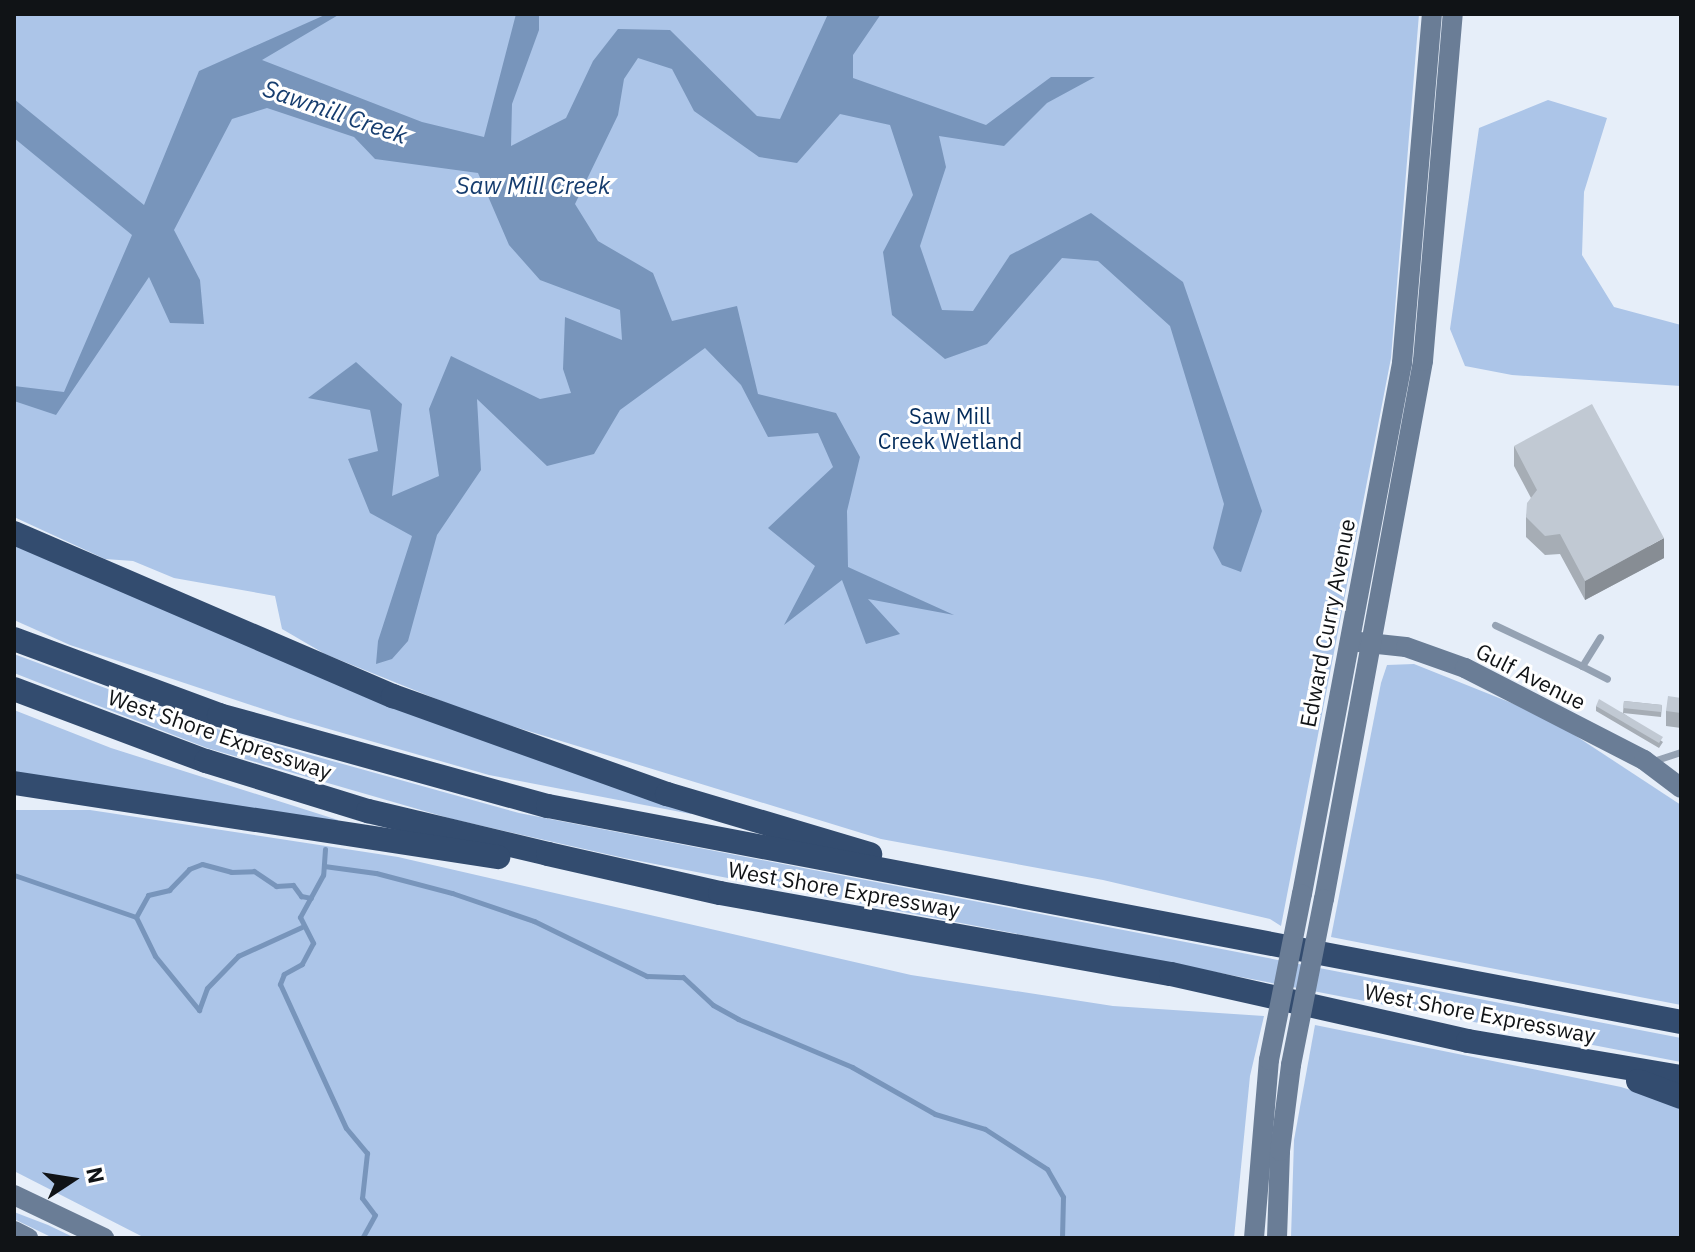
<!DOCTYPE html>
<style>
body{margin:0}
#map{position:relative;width:1695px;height:1252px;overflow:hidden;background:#e6eef9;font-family:"IBM Plex Sans",sans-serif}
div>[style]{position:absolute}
.green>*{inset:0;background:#acc5e8}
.water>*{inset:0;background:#7895bb}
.stream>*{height:5px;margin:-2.5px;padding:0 2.5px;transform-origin:2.5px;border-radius:2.5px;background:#7895bb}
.lane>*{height:7px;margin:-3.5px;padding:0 3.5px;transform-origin:3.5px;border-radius:3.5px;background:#95a2b3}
.secondary>*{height:20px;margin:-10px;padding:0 10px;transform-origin:10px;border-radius:10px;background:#6a7d96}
.highway>*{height:24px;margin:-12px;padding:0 12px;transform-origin:12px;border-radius:12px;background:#334c6f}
.secondary-bridge>*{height:20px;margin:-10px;padding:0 10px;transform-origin:10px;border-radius:10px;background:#6a7d96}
.wall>*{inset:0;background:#a6adb5}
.shaded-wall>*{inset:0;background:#878d94}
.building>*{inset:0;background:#c1c9d3}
span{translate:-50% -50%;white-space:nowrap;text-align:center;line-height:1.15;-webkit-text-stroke:6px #fff;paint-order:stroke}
.park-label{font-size:22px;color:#032b5b}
.street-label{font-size:22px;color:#101316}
.water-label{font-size:24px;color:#163d6f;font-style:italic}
.frame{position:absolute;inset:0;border:16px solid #101316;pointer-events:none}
.north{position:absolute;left:32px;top:1140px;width:80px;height:80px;-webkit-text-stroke:6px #fff;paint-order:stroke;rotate:78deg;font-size:22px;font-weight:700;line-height:32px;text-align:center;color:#101316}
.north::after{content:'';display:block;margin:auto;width:28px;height:36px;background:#101316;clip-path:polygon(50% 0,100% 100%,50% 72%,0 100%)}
</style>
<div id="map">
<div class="green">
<i style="clip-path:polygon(14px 14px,1419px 14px,1391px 358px,1281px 926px,1270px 919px,1103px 880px,881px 839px,476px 715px,325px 654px,282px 629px,275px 596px,174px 578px,133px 561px,105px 559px,14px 517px)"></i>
<i style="clip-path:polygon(1548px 100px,1607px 118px,1584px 192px,1582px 255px,1614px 307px,1681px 325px,1681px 386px,1512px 375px,1465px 366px,1450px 329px,1479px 128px)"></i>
<i style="clip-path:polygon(14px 544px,696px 808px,691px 814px,489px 775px,287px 717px,70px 645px,14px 620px)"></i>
<i style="clip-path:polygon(14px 654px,210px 727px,519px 813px,1681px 1038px,1681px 1062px,624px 858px,452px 819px,207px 748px,14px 673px)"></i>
<i style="clip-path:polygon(1414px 664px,1547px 717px,1681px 805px,1681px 1005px,1331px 937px,1381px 683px,1387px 665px)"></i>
<i style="clip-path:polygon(14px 710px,111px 748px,338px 820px,337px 823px,14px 774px)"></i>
<i style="clip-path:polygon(14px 810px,90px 810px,398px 857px,911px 975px,1113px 1006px,1264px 1016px,1250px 1076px,1234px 1238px,145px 1238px,14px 1171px)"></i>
<i style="clip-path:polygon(1315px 1025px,1621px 1087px,1681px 1106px,1681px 1238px,1291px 1238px,1294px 1140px)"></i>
<i style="clip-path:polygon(14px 1212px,48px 1225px,75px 1238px,53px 1238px,14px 1219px)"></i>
</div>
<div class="water">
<i style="clip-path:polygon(327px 14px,340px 14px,262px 60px,422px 122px,484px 137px,516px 14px,539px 14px,539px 30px,512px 104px,511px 146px,566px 118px,593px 61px,618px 29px,670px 30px,757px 116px,780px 119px,828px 14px,881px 14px,853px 55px,853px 78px,986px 125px,1051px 77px,1095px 77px,1047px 103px,1004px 146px,939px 136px,946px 167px,920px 246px,942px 310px,973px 311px,1010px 255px,1091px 213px,1183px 282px,1262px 511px,1241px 572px,1222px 565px,1213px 548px,1224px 504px,1170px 326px,1098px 261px,1062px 258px,987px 344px,945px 359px,892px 315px,883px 252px,913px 195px,890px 125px,840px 114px,797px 163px,759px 157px,694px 111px,672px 69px,638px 58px,624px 79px,618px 115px,575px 204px,598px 241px,653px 273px,672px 321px,737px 306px,758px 394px,836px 413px,860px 457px,847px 511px,848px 567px,954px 615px,868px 599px,900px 634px,866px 644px,842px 580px,784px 625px,815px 566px,768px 528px,833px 467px,818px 433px,768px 437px,741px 385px,705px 348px,620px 410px,594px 454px,547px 466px,477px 399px,481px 470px,437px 535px,408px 641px,392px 659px,376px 664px,378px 641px,412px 536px,370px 513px,348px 459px,378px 451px,370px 410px,308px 398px,356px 362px,402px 404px,392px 496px,439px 476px,429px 409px,451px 356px,540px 399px,571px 393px,563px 369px,565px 317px,622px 340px,620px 310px,540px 280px,509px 245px,478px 173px,375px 159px,354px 137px,267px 108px,232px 119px,174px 230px,200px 280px,204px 324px,170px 323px,149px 277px,56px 415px,14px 401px,14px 386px,64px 392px,132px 235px,14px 138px,14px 99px,144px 205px,199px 71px)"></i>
</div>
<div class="stream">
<i style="left:325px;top:849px;width:26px;rotate:94deg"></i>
<i style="left:323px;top:875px;width:48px;rotate:118.7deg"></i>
<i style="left:300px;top:917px;width:29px;rotate:63deg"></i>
<i style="left:313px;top:943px;width:24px;rotate:118deg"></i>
<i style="left:302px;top:964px;width:21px;rotate:151deg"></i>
<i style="left:284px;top:974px;width:11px;rotate:112deg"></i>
<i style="left:280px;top:984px;width:158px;rotate:65.4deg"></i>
<i style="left:346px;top:1128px;width:33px;rotate:50deg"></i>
<i style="left:367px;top:1153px;width:45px;rotate:96.3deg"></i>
<i style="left:362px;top:1198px;width:21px;rotate:53deg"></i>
<i style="left:375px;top:1215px;width:26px;rotate:119deg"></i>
<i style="left:324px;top:866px;width:52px;rotate:7.7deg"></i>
<i style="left:376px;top:873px;width:79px;rotate:14.7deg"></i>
<i style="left:452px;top:893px;width:87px;rotate:18.9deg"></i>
<i style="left:534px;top:921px;width:126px;rotate:26deg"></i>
<i style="left:647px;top:976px;width:36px;rotate:2deg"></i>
<i style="left:683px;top:977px;width:41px;rotate:43deg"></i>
<i style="left:713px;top:1005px;width:29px;rotate:29deg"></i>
<i style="left:738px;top:1019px;width:124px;rotate:22.8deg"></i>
<i style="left:852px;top:1067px;width:95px;rotate:29.5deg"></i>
<i style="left:935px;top:1114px;width:52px;rotate:16.7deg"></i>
<i style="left:985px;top:1129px;width:74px;rotate:32.8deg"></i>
<i style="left:1047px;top:1169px;width:32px;rotate:60deg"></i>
<i style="left:1063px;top:1197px;width:41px;rotate:91.4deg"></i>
<i style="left:14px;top:875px;width:129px;rotate:19deg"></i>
<i style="left:136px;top:917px;width:43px;rotate:64deg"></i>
<i style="left:155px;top:956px;width:70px;rotate:50.8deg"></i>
<i style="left:199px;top:1010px;width:23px;rotate:-70deg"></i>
<i style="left:207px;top:988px;width:45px;rotate:-45.9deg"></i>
<i style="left:238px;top:956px;width:70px;rotate:-24.4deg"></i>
<i style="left:136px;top:917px;width:25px;rotate:-61deg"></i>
<i style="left:148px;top:895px;width:22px;rotate:-13deg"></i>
<i style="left:169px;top:890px;width:29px;rotate:-46deg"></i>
<i style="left:189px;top:869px;width:14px;rotate:-21deg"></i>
<i style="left:202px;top:864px;width:30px;rotate:15deg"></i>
<i style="left:231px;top:872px;width:23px;rotate:-2deg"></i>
<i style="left:254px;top:871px;width:27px;rotate:34deg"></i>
<i style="left:276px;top:886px;width:17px;rotate:-3deg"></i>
<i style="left:293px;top:885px;width:14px;rotate:54deg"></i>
<i style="left:301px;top:896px;width:10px;rotate:11deg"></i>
</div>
<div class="lane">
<i style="left:1495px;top:625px;width:96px;rotate:25.2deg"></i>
<i style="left:1582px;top:666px;width:34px;rotate:-58deg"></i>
<i style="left:1582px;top:666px;width:28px;rotate:27deg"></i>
<i style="left:1653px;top:761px;width:29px;rotate:-18deg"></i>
</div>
<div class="secondary">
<i style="left:1359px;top:642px;width:47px;rotate:6.1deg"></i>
<i style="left:1406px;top:647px;width:63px;rotate:19.6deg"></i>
<i style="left:1465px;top:668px;width:201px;rotate:27.2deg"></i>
<i style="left:1644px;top:760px;width:46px;rotate:37.1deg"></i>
<i style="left:1302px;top:894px;width:540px;rotate:-79.33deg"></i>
<i style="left:1402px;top:363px;width:350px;rotate:-85.1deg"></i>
<i style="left:1324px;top:899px;width:547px;rotate:-79.57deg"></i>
<i style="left:1423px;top:361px;width:348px;rotate:-85.1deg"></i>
<i style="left:14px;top:1195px;width:100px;rotate:25.5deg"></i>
<i style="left:14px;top:1231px;width:16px;rotate:27deg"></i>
<i style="left:1254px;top:1238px;width:179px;rotate:-85.2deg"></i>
<i style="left:1277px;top:1238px;width:87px;rotate:-88deg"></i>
<i style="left:1280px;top:1151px;width:87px;rotate:-82.7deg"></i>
</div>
<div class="highway">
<i style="left:14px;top:533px;width:413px;rotate:23.3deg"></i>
<i style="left:393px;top:696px;width:291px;rotate:19.7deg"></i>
<i style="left:667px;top:794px;width:212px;rotate:16.5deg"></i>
<i style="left:14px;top:639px;width:219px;rotate:20.3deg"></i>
<i style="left:219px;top:715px;width:341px;rotate:15.5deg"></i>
<i style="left:548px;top:806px;width:1153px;rotate:10.79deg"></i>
<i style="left:14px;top:689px;width:205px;rotate:20.6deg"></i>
<i style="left:206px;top:761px;width:170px;rotate:17.2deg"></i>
<i style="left:368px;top:811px;width:185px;rotate:13.4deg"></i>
<i style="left:548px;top:854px;width:176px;rotate:12.8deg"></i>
<i style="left:720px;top:893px;width:458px;rotate:10.2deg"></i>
<i style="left:1171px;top:974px;width:304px;rotate:12.7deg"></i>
<i style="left:1468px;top:1041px;width:216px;rotate:9.6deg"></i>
<i style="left:14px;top:783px;width:490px;rotate:8.7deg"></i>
<i style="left:1638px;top:1081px;width:46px;rotate:20.4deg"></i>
</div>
<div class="secondary-bridge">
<i style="left:1269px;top:1060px;width:169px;rotate:-78.8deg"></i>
<i style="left:1291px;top:1065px;width:169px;rotate:-78.8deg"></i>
</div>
<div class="wall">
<i style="clip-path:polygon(1514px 446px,1664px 558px,1585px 600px,1560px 554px,1545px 555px,1526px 537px,1526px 517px,1531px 498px,1514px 466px)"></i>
<i style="clip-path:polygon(1681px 698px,1681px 728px,1666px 726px,1666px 711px)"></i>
<i style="clip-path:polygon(1624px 701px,1662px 705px,1661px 717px,1623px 713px,1663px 742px,1659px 748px,1596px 711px,1596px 706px,1623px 713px)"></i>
</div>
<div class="shaded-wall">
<i style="clip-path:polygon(1664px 538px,1664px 558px,1585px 600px,1585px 581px)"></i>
</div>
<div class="building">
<i style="clip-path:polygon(1592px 404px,1664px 538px,1585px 581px,1560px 534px,1545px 536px,1526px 517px,1527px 503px,1537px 490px,1514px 446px)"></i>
<i style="clip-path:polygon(1668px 696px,1681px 698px,1681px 713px,1666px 711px)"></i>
<i style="clip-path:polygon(1599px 699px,1663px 737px,1659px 743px,1596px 706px)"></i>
<i style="clip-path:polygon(1624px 701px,1662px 705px,1661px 712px,1623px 708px)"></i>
</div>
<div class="park-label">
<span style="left:950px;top:428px">Saw Mill<br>Creek Wetland</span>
</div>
<div class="street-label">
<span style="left:1327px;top:623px;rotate:-79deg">Edward Curry Avenue</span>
<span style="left:1531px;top:676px;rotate:27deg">Gulf Avenue</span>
<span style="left:220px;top:734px;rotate:19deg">West Shore Expressway</span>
<span style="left:844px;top:889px;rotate:10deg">West Shore Expressway</span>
<span style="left:1480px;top:1013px;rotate:11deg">West Shore Expressway</span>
</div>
<div class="water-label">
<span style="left:335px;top:112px;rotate:19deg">Sawmill Creek</span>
<span style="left:533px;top:186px">Saw Mill Creek</span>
</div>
<div class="frame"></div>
<div class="north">N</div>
</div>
